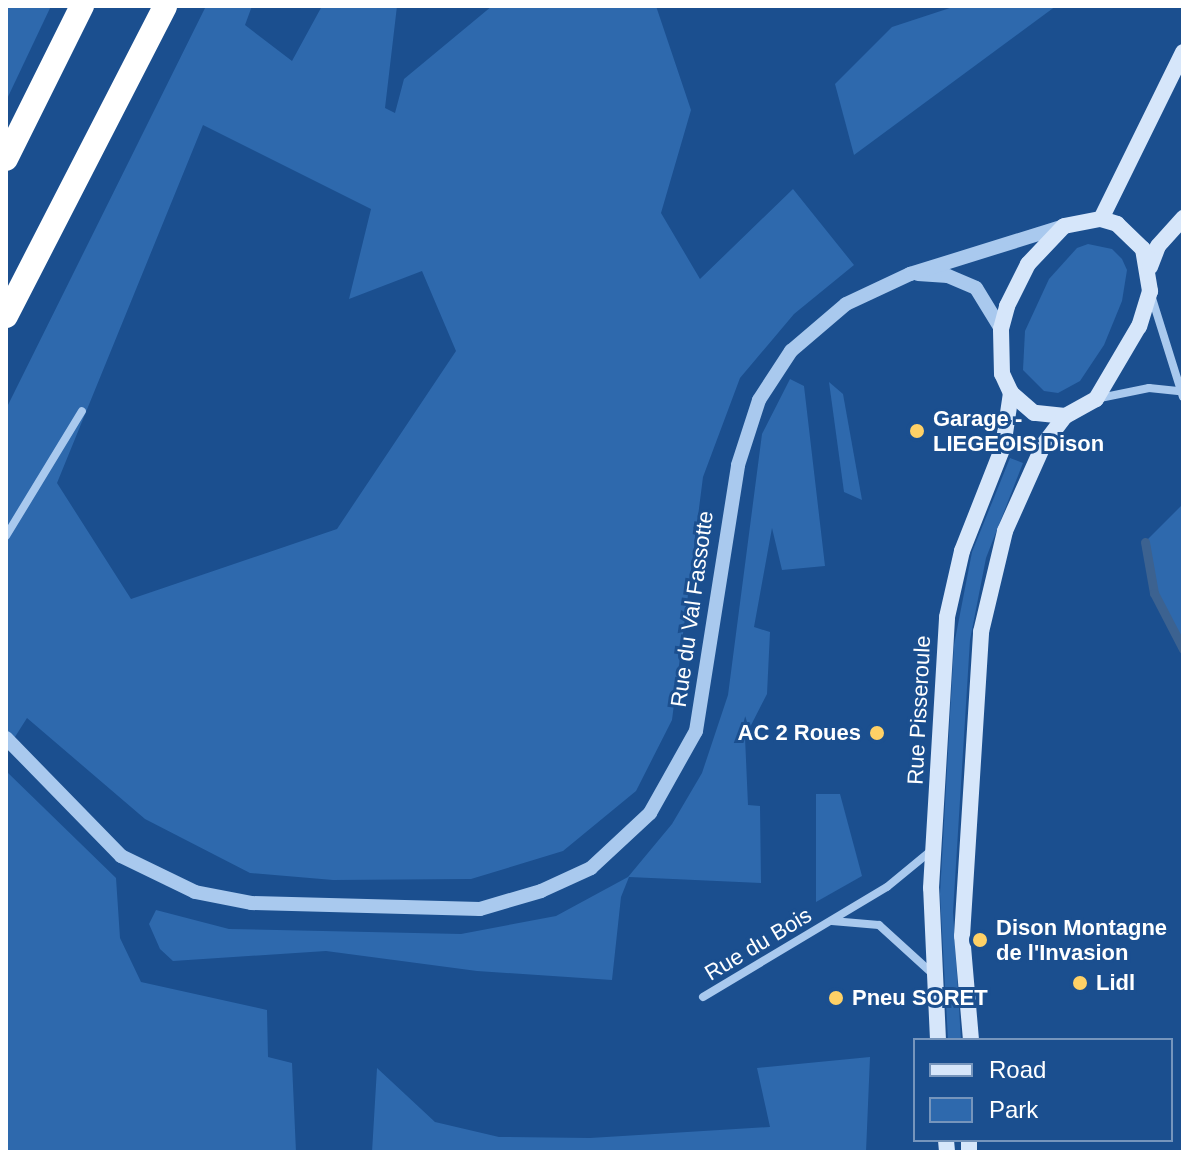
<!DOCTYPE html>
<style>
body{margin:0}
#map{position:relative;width:1189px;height:1158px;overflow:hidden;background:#1b4f8f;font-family:Helvetica,sans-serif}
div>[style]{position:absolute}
.green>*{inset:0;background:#2e69ad}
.stream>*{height:9px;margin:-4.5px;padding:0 4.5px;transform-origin:4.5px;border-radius:4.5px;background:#3c6290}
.minor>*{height:8px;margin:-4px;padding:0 4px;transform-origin:4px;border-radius:4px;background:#a9c9ee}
.tertiary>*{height:14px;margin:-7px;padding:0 7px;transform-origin:7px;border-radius:7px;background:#a9c9ee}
.secondary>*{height:16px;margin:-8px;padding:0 8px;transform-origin:8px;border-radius:8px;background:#d6e6fa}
.motorway>*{height:24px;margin:-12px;padding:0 12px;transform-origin:12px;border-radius:12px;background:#fff}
.dots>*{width:22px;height:22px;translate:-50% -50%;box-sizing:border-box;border:4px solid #1b4f8f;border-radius:50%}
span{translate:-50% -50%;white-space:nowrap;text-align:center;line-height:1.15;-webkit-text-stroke:6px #1b4f8f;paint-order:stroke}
.poi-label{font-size:22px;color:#fff;font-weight:700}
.left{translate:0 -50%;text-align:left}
.right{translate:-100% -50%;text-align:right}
.street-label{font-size:22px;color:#fff}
.frame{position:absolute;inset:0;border:8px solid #fff;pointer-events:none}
.legend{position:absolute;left:913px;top:1038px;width:260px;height:104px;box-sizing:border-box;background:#1b4f8f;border:2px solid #7695bc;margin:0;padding:10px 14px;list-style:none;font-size:24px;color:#fff}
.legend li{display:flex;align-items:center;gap:16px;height:40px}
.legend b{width:40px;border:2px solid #7695bc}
</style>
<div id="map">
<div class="green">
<i style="clip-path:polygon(6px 6px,51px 6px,6px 101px)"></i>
<i style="clip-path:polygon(evenodd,206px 6px,252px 6px,245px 25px,292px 61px,322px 6px,397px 6px,385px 108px,395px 113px,404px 79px,492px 6px,656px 6px,691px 110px,661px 213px,700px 279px,793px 189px,854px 265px,794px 314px,740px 378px,703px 477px,672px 720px,636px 791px,563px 851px,471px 879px,333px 880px,250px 873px,145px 819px,27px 718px,6px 751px,6px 409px,206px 6px,203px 125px,371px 209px,349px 299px,422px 271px,456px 351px,337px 529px,131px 599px,57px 483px,203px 125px)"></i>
<i style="clip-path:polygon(956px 6px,1056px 6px,854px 155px,835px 84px,892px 27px)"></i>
<i style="clip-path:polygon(1088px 244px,1112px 249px,1122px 259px,1127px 270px,1122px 301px,1104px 345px,1080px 381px,1058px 393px,1044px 391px,1023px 370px,1025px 331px,1049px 279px,1077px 248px)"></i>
<i style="clip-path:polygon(790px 379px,804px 386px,825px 566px,782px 570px,772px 528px,754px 627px,770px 632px,767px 694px,745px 737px,748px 805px,760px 806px,761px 883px,629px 877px,621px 897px,612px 980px,477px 971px,326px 951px,173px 961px,160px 949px,149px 924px,156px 910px,229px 929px,461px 934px,556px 916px,628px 877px,672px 824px,702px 773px,728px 695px,762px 434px)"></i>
<i style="clip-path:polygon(829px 382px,843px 394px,862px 500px,844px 492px)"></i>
<i style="clip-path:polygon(1010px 458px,1023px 463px,986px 558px,970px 640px,953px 912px,961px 1040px,948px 1040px,940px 894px,954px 645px,972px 552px)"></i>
<i style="clip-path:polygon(1183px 504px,1183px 649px,1154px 593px,1145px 542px)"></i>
<i style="clip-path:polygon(6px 771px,116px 878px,120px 938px,141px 982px,267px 1010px,268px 1057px,292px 1063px,296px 1152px,6px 1152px)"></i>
<i style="clip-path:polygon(816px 794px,840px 794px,862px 876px,816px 902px)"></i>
<i style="clip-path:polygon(870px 1057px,866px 1152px,372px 1152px,377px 1068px,435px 1122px,499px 1137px,590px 1138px,770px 1127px,757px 1068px)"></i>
</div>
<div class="stream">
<i style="left:1145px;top:542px;width:52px;rotate:80deg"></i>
<i style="left:1154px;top:593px;width:63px;rotate:62.6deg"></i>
</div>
<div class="minor">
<i style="left:1151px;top:295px;width:107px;rotate:72.6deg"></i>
<i style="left:1100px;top:398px;width:50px;rotate:-11.5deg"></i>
<i style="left:1149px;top:388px;width:29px;rotate:6deg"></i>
<i style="left:6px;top:536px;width:146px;rotate:-58.7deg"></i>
<i style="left:832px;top:921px;width:47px;rotate:4.9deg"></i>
<i style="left:879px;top:925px;width:74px;rotate:42.3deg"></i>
<i style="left:703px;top:997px;width:214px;rotate:-30.9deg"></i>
<i style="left:887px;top:887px;width:58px;rotate:-39.4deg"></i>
</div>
<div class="tertiary">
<i style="left:918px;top:274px;width:30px;rotate:4deg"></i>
<i style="left:948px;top:276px;width:30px;rotate:23deg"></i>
<i style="left:976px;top:288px;width:48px;rotate:58.6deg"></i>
<i style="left:6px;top:738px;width:165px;rotate:45.7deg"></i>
<i style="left:121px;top:856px;width:82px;rotate:25.9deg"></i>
<i style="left:195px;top:892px;width:57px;rotate:11.1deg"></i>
<i style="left:251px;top:903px;width:229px;rotate:1.5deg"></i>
<i style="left:480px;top:909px;width:64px;rotate:-16.4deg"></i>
<i style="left:541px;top:891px;width:55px;rotate:-24.7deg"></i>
<i style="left:591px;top:868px;width:81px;rotate:-43deg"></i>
<i style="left:650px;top:813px;width:94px;rotate:-60.7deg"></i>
<i style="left:696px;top:731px;width:269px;rotate:-81deg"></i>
<i style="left:738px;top:465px;width:68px;rotate:-72.1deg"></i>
<i style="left:759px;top:400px;width:59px;rotate:-56.9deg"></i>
<i style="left:791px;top:351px;width:72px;rotate:-40.5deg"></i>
<i style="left:846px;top:304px;width:71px;rotate:-25.1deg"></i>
<i style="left:910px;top:274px;width:161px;rotate:-17.3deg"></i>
</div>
<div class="secondary">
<i style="left:1101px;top:219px;width:17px;rotate:17deg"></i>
<i style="left:1117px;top:224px;width:36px;rotate:44deg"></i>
<i style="left:1143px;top:249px;width:43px;rotate:80.5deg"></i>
<i style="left:1150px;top:291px;width:37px;rotate:107deg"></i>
<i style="left:1139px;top:326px;width:85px;rotate:120.5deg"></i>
<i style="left:1096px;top:399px;width:35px;rotate:151deg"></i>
<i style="left:1065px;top:416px;width:31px;rotate:-174deg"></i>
<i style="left:1034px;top:413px;width:30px;rotate:-139deg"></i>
<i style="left:1011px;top:393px;width:21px;rotate:-115deg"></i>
<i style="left:1002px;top:374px;width:45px;rotate:-91.3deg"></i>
<i style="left:1001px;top:329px;width:24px;rotate:-75deg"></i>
<i style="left:1007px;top:306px;width:47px;rotate:-63.4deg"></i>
<i style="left:1028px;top:264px;width:52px;rotate:-46.5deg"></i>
<i style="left:1064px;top:226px;width:38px;rotate:-11deg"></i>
<i style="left:1101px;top:219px;width:186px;rotate:-63.8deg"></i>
<i style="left:1150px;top:267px;width:22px;rotate:-69deg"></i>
<i style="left:1158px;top:246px;width:38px;rotate:-48deg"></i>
<i style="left:938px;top:1040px;width:152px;rotate:-92.6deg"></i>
<i style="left:931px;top:888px;width:271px;rotate:-86.6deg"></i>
<i style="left:947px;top:617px;width:68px;rotate:-77.2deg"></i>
<i style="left:962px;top:551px;width:112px;rotate:-68.5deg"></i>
<i style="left:1003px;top:447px;width:55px;rotate:-81.6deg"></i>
<i style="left:971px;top:1040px;width:104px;rotate:-94.9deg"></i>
<i style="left:962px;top:936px;width:305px;rotate:-86.4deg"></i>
<i style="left:981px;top:632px;width:104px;rotate:-76.6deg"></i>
<i style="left:1005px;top:531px;width:95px;rotate:-65.9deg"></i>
<i style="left:1044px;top:444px;width:35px;rotate:-53deg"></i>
<i style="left:946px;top:1140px;width:12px;rotate:85deg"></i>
<i style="left:969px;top:1140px;width:12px;rotate:90deg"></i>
</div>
<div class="motorway">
<i style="left:6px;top:159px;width:171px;rotate:-63.6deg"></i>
<i style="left:6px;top:316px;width:348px;rotate:-62.8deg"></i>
</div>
<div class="dots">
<i style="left:917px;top:431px;background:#ffd166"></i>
<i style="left:877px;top:733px;background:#ffd166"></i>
<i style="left:980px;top:940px;background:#ffd166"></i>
<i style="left:1080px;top:983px;background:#ffd166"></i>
<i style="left:836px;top:998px;background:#ffd166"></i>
</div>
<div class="poi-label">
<span class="left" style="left:933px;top:431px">Garage -<br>LIEGEOIS Dison</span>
<span class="right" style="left:861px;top:733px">AC 2 Roues</span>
<span class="left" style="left:996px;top:940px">Dison Montagne<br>de l'Invasion</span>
<span class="left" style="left:1096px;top:983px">Lidl</span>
<span class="left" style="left:852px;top:998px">Pneu SORET</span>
</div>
<div class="street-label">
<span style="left:692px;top:609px;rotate:-82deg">Rue du Val Fassotte</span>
<span style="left:919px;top:710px;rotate:-87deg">Rue Pisseroule</span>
<span style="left:758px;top:944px;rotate:-31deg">Rue du Bois</span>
</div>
<div class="frame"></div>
<ul class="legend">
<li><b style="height:10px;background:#d6e6fa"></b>Road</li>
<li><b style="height:22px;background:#2e69ad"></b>Park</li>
</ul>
</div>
